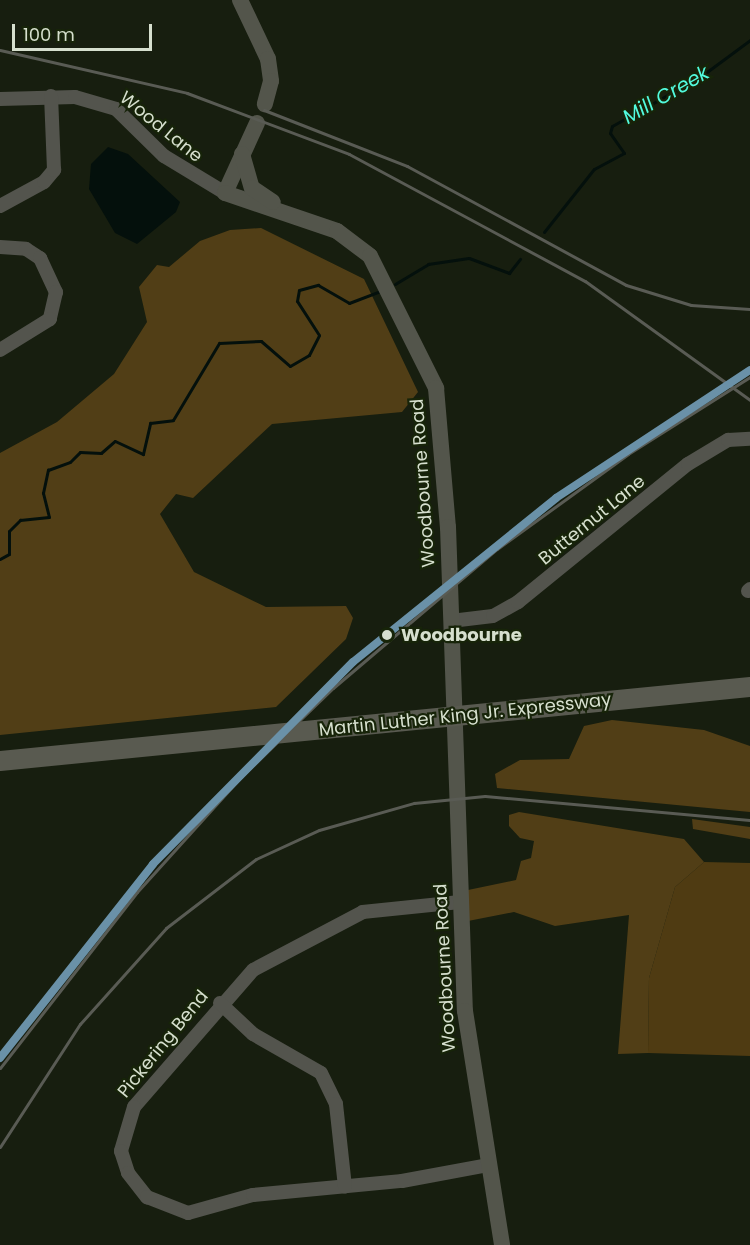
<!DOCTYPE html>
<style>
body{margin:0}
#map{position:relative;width:750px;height:1245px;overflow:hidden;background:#171e0f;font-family:Poppins,sans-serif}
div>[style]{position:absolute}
.green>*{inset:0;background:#4f3b12}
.forest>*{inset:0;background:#513e16}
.water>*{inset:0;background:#04100c}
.stream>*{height:3px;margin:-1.5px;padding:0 1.5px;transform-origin:1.5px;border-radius:1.5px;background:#04100c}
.minor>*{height:14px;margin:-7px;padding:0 7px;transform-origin:7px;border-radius:7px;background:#53544d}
.major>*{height:16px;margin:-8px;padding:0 8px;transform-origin:8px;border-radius:8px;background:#53554b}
.highway>*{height:20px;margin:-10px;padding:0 10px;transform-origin:10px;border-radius:10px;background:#595a50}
.rail>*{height:3px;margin:-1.5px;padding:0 1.5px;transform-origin:1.5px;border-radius:1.5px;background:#595b54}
.rail-1>*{height:8px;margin:-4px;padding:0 4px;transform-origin:4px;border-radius:4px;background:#6a91a8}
.dots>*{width:16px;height:16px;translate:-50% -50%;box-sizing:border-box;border:3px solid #172409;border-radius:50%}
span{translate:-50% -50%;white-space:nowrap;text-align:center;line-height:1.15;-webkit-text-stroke:4.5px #172409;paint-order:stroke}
.street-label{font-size:18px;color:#d6dfce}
.stop-label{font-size:18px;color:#d6dfce;font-weight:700}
.left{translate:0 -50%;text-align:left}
.water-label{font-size:20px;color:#52fbdf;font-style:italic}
.scale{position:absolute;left:12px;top:24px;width:140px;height:27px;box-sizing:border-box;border:3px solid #d6dfce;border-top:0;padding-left:8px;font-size:18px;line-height:21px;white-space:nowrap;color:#d6dfce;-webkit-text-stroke:4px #172409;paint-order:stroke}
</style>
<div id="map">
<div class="green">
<i style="clip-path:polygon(704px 862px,750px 863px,750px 1056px,648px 1053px,649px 978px,675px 887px)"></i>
</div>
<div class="forest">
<i style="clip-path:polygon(261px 228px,364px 279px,418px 392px,402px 412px,272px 424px,193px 498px,176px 494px,160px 514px,194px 572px,266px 607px,346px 606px,353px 618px,346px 639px,276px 707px,0 735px,0 453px,57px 422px,114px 374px,147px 322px,139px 287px,157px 265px,169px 267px,200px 241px,230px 230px)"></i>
<i style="clip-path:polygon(612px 720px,704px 730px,750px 746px,750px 812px,497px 788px,495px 774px,520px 760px,569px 759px,584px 726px)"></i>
<i style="clip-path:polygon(519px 812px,684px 839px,704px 862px,675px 887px,649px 978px,648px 1053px,618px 1054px,629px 915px,555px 926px,514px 912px,468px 921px,468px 890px,516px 880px,521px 861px,531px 858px,534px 841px,520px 838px,509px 826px,509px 815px)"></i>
<i style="clip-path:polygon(692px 819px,750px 827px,750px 839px,693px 829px)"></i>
</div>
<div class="water">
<i style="clip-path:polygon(108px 147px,128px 154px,180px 202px,176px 212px,137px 244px,115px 233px,89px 189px,91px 164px)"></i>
</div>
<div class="stream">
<i style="left:544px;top:232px;width:80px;rotate:-51.6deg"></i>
<i style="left:594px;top:169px;width:34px;rotate:-28deg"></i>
<i style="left:624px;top:153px;width:24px;rotate:-125deg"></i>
<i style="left:610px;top:133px;width:7px;rotate:-74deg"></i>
<i style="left:612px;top:126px;width:101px;rotate:-29.1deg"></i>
<i style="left:700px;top:77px;width:62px;rotate:-36.5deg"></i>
<i style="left:395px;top:284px;width:39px;rotate:-31deg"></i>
<i style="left:428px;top:264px;width:41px;rotate:-8.3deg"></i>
<i style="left:469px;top:258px;width:43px;rotate:20.6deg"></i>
<i style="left:509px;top:273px;width:18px;rotate:-52deg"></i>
<i style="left:0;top:559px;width:10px;rotate:-29deg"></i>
<i style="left:9px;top:554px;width:23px;rotate:-90deg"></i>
<i style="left:9px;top:531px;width:16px;rotate:-45deg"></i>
<i style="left:20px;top:520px;width:29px;rotate:-6deg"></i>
<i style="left:49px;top:517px;width:25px;rotate:-104deg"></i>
<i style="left:43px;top:493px;width:24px;rotate:-78deg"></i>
<i style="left:48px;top:470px;width:23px;rotate:-20deg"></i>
<i style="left:70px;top:462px;width:14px;rotate:-45deg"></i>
<i style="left:80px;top:452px;width:21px;rotate:3deg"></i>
<i style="left:101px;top:453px;width:18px;rotate:-41deg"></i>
<i style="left:115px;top:441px;width:31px;rotate:25deg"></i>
<i style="left:143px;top:454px;width:32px;rotate:-77deg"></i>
<i style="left:150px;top:423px;width:23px;rotate:-7deg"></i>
<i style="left:173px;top:420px;width:90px;rotate:-59.1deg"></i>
<i style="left:219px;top:343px;width:42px;rotate:-2.7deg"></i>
<i style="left:261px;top:341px;width:38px;rotate:41deg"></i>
<i style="left:290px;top:366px;width:22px;rotate:-30deg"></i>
<i style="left:309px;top:355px;width:22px;rotate:-63deg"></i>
<i style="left:319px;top:335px;width:40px;rotate:-122.9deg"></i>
<i style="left:297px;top:301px;width:11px;rotate:-80deg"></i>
<i style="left:299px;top:290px;width:20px;rotate:-15deg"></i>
<i style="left:318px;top:285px;width:36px;rotate:30deg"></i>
<i style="left:349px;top:303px;width:34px;rotate:-21deg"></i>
</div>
<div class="minor">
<i style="left:0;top:99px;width:75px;rotate:-1.5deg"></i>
<i style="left:75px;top:97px;width:43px;rotate:16.3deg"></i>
<i style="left:116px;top:109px;width:67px;rotate:44.4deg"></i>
<i style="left:164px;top:156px;width:71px;rotate:31.2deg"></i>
<i style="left:0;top:206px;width:50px;rotate:-28.6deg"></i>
<i style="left:44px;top:182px;width:16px;rotate:-50deg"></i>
<i style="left:54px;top:170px;width:74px;rotate:-92.3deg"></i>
<i style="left:0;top:247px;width:26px;rotate:4deg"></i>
<i style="left:26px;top:249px;width:17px;rotate:33deg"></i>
<i style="left:40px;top:258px;width:38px;rotate:65deg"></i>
<i style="left:56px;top:292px;width:28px;rotate:103deg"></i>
<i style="left:50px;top:319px;width:59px;rotate:148.2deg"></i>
<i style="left:748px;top:591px;width:3px;rotate:-45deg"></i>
<i style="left:451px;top:621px;width:42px;rotate:-6.8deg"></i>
<i style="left:493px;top:616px;width:29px;rotate:-29deg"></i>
<i style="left:518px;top:602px;width:219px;rotate:-39.1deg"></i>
<i style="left:688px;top:464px;width:47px;rotate:-31deg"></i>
<i style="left:728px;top:440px;width:22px;rotate:-3deg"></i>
<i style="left:460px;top:902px;width:98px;rotate:174.1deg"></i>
<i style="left:363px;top:912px;width:124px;rotate:152.2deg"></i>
<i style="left:253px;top:970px;width:181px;rotate:131deg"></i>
<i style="left:134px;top:1107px;width:46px;rotate:106.5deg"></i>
<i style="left:121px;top:1151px;width:23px;rotate:72deg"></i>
<i style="left:128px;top:1173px;width:31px;rotate:52deg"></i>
<i style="left:147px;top:1197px;width:44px;rotate:21.3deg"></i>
<i style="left:188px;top:1213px;width:67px;rotate:-15.5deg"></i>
<i style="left:253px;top:1195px;width:150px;rotate:-5.4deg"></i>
<i style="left:402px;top:1181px;width:87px;rotate:-10.5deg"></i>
<i style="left:220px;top:1003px;width:45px;rotate:43.2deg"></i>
<i style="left:253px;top:1034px;width:78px;rotate:29.8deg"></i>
<i style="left:321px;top:1073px;width:34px;rotate:64deg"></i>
<i style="left:336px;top:1104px;width:83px;rotate:83.8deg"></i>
</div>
<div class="major">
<i style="left:240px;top:0;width:65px;rotate:64.6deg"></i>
<i style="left:268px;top:59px;width:22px;rotate:82deg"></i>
<i style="left:271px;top:81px;width:24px;rotate:105deg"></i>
<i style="left:257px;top:123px;width:77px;rotate:114.6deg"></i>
<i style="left:225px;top:193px;width:118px;rotate:18.7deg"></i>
<i style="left:337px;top:231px;width:41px;rotate:37.1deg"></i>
<i style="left:370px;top:256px;width:148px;rotate:63.4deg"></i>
<i style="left:436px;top:388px;width:140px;rotate:85.1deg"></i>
<i style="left:448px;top:527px;width:484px;rotate:88deg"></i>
<i style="left:465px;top:1011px;width:237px;rotate:81deg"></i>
<i style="left:242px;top:154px;width:35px;rotate:74deg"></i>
<i style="left:252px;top:188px;width:25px;rotate:34deg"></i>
</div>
<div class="highway">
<i style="left:0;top:761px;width:754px;rotate:-5.63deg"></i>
</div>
<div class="rail">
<i style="left:0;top:50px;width:192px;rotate:12.9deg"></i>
<i style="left:187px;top:93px;width:173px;rotate:20.6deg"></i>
<i style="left:349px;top:154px;width:268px;rotate:28.3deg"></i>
<i style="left:585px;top:281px;width:203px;rotate:35.8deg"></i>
<i style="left:264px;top:110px;width:154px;rotate:21.4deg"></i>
<i style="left:407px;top:166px;width:249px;rotate:28.5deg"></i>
<i style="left:626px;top:285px;width:68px;rotate:17.1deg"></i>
<i style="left:691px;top:305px;width:59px;rotate:3.9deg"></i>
<i style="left:0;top:1068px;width:223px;rotate:-52.1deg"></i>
<i style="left:137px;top:892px;width:155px;rotate:-47.9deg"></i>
<i style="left:241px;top:777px;width:128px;rotate:-44.1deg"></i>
<i style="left:333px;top:688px;width:215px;rotate:-40.3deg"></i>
<i style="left:497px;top:549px;width:162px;rotate:-35.9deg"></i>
<i style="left:628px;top:454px;width:144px;rotate:-32.3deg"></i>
<i style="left:0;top:1147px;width:147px;rotate:-57deg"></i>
<i style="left:80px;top:1024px;width:129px;rotate:-48.1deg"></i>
<i style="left:166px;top:928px;width:113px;rotate:-37.5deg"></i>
<i style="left:256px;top:859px;width:69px;rotate:-24.7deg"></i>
<i style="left:319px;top:830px;width:99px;rotate:-15.9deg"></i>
<i style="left:414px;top:803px;width:71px;rotate:-5.6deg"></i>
<i style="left:485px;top:796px;width:266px;rotate:5.2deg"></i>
</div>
<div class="rail-1">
<i style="left:0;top:1058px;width:247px;rotate:-51.7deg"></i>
<i style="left:153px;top:864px;width:284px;rotate:-45.3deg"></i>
<i style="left:353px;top:662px;width:261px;rotate:-38.9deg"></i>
<i style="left:556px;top:498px;width:232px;rotate:-33.4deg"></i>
</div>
<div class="dots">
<i style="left:387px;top:635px;background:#d6dfce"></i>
</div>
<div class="street-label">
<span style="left:161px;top:127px;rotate:39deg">Wood Lane</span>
<span style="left:423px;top:483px;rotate:-94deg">Woodbourne Road</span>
<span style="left:592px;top:520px;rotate:-39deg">Butternut Lane</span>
<span style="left:465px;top:715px;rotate:-6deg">Martin Luther King Jr. Expressway</span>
<span style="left:445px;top:968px;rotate:-93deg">Woodbourne Road</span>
<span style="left:163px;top:1044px;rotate:-51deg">Pickering Bend</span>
</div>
<div class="stop-label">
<span class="left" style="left:401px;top:635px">Woodbourne</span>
</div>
<div class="water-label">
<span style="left:666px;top:95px;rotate:-30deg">Mill Creek</span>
</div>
<div class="scale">100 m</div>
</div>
